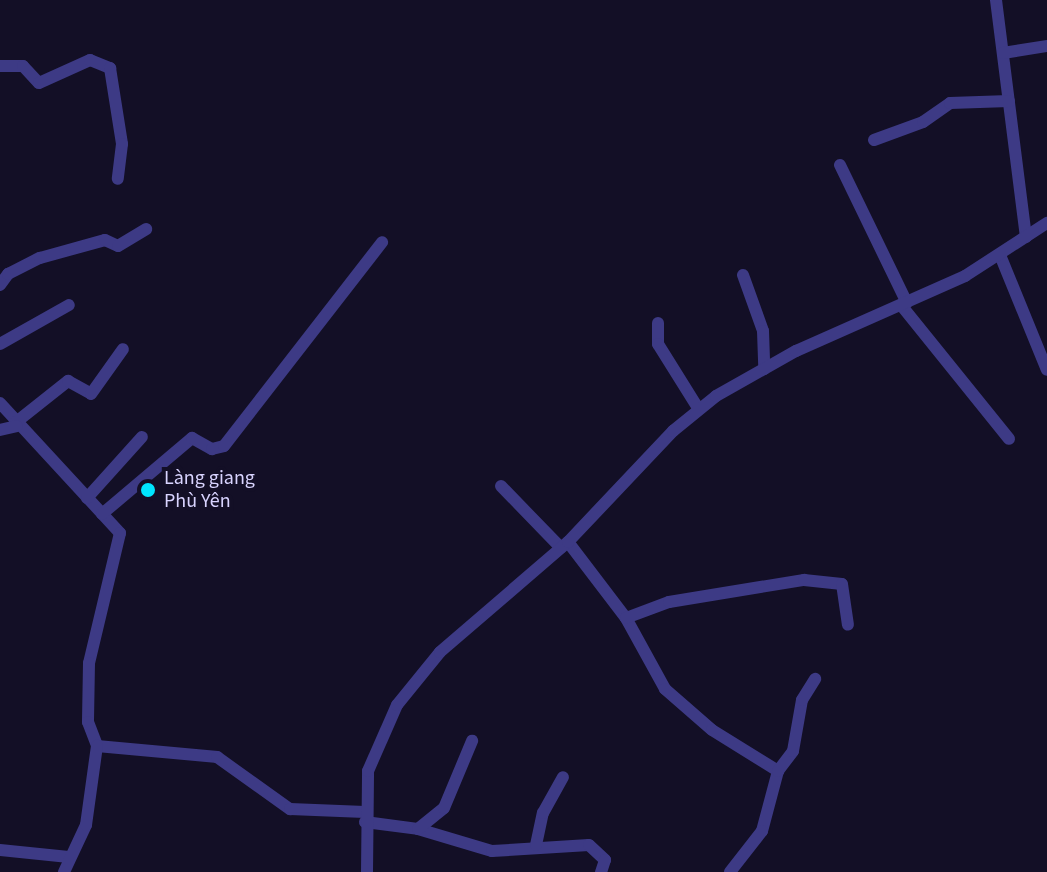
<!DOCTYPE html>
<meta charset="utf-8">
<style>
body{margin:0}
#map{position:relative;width:1047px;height:872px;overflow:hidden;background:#130f26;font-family:"Source Sans 3",sans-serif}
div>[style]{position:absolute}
.minor>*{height:12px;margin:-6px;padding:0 6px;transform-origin:6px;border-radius:6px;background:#3d3a85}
.dots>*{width:22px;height:22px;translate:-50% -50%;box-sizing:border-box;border:4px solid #130f26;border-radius:50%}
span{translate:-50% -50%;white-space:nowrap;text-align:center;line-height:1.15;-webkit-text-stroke:8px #130f26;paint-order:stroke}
.poi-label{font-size:20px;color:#d9d4ff}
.left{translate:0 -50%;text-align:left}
</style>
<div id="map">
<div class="minor">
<i style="left:996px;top:0;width:239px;rotate:82.8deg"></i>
<i style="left:1003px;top:53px;width:45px;rotate:-9deg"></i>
<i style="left:0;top:66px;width:23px"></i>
<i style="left:23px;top:66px;width:23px;rotate:47deg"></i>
<i style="left:39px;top:83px;width:56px;rotate:-24.3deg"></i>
<i style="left:90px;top:60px;width:22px;rotate:22deg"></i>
<i style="left:110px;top:68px;width:77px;rotate:81deg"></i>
<i style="left:122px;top:144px;width:35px;rotate:97deg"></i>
<i style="left:874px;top:140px;width:52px;rotate:-20.2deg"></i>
<i style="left:923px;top:122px;width:33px;rotate:-35deg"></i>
<i style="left:950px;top:103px;width:59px;rotate:-1.9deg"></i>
<i style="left:840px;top:165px;width:153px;rotate:64.1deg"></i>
<i style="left:1000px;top:255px;width:124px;rotate:67.8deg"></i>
<i style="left:743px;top:275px;width:59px;rotate:70.3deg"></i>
<i style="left:763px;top:331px;width:38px;rotate:88deg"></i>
<i style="left:0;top:285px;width:14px;rotate:-54deg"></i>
<i style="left:8px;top:274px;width:36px;rotate:-27deg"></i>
<i style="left:40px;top:258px;width:67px;rotate:-15.5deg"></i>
<i style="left:105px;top:240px;width:14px;rotate:25deg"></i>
<i style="left:118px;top:246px;width:33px;rotate:-31deg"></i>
<i style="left:901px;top:305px;width:172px;rotate:51.1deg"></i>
<i style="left:658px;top:323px;width:21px;rotate:90deg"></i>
<i style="left:658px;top:344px;width:75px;rotate:58deg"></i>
<i style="left:0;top:344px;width:79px;rotate:-29.5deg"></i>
<i style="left:0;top:403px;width:177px;rotate:47.3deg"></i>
<i style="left:120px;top:533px;width:134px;rotate:103.4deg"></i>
<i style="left:89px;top:663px;width:59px;rotate:91deg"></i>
<i style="left:88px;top:722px;width:26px;rotate:69deg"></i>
<i style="left:97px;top:746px;width:121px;rotate:5.2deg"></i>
<i style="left:217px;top:757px;width:90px;rotate:35.5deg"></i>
<i style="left:290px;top:809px;width:75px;rotate:2.3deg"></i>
<i style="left:15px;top:423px;width:68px;rotate:-38.4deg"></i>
<i style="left:68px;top:381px;width:26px;rotate:29deg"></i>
<i style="left:91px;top:394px;width:55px;rotate:-54.6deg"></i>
<i style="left:0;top:430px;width:17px;rotate:-13deg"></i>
<i style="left:501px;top:486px;width:86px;rotate:45.9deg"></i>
<i style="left:87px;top:498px;width:82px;rotate:-48deg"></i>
<i style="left:102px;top:514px;width:118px;rotate:-40.2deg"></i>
<i style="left:192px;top:438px;width:23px;rotate:29deg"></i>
<i style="left:212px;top:449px;width:12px;rotate:-14deg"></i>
<i style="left:224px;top:446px;width:258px;rotate:-52.2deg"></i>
<i style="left:568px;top:542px;width:96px;rotate:52.7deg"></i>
<i style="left:626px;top:618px;width:81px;rotate:61.2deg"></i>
<i style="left:665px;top:689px;width:62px;rotate:41.1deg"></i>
<i style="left:712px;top:730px;width:78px;rotate:31.8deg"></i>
<i style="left:778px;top:771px;width:62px;rotate:104.9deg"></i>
<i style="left:762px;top:831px;width:52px;rotate:128deg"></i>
<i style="left:626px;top:618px;width:46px;rotate:-20.4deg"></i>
<i style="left:669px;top:602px;width:137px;rotate:-9.3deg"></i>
<i style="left:804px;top:580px;width:38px;rotate:6deg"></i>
<i style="left:842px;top:584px;width:41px;rotate:81.7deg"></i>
<i style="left:778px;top:771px;width:25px;rotate:-53deg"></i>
<i style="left:793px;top:751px;width:52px;rotate:-80deg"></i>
<i style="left:802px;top:700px;width:25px;rotate:-58deg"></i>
<i style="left:365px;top:822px;width:53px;rotate:7.5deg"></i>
<i style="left:418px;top:829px;width:77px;rotate:16.6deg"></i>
<i style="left:492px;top:851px;width:97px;rotate:-3.5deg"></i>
<i style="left:589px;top:845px;width:22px;rotate:43deg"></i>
<i style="left:605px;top:860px;width:13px;rotate:108deg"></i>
<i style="left:418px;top:829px;width:33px;rotate:-39deg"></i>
<i style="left:444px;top:808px;width:73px;rotate:-67.3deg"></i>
<i style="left:536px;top:845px;width:33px;rotate:-78deg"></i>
<i style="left:543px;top:813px;width:41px;rotate:-60.9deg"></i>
<i style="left:0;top:850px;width:69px;rotate:5.8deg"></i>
<i style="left:64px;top:872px;width:52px;rotate:-64.9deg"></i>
<i style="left:86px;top:825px;width:80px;rotate:-82.1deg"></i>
<i style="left:367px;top:872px;width:101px;rotate:-89.4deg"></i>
<i style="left:368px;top:771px;width:72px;rotate:-66.3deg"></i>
<i style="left:397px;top:705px;width:68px;rotate:-50.9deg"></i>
<i style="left:440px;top:652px;width:169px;rotate:-40.7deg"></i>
<i style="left:568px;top:542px;width:153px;rotate:-46.6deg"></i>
<i style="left:673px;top:431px;width:55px;rotate:-39.1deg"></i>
<i style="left:716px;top:396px;width:92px;rotate:-29.4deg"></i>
<i style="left:796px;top:351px;width:185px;rotate:-23.9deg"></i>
<i style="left:965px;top:276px;width:98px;rotate:-32.9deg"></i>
</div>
<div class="dots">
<i style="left:148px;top:490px;background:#00e5ff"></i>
</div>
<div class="poi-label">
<span class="left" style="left:164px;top:490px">Làng giang<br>Phù Yên</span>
</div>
</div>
